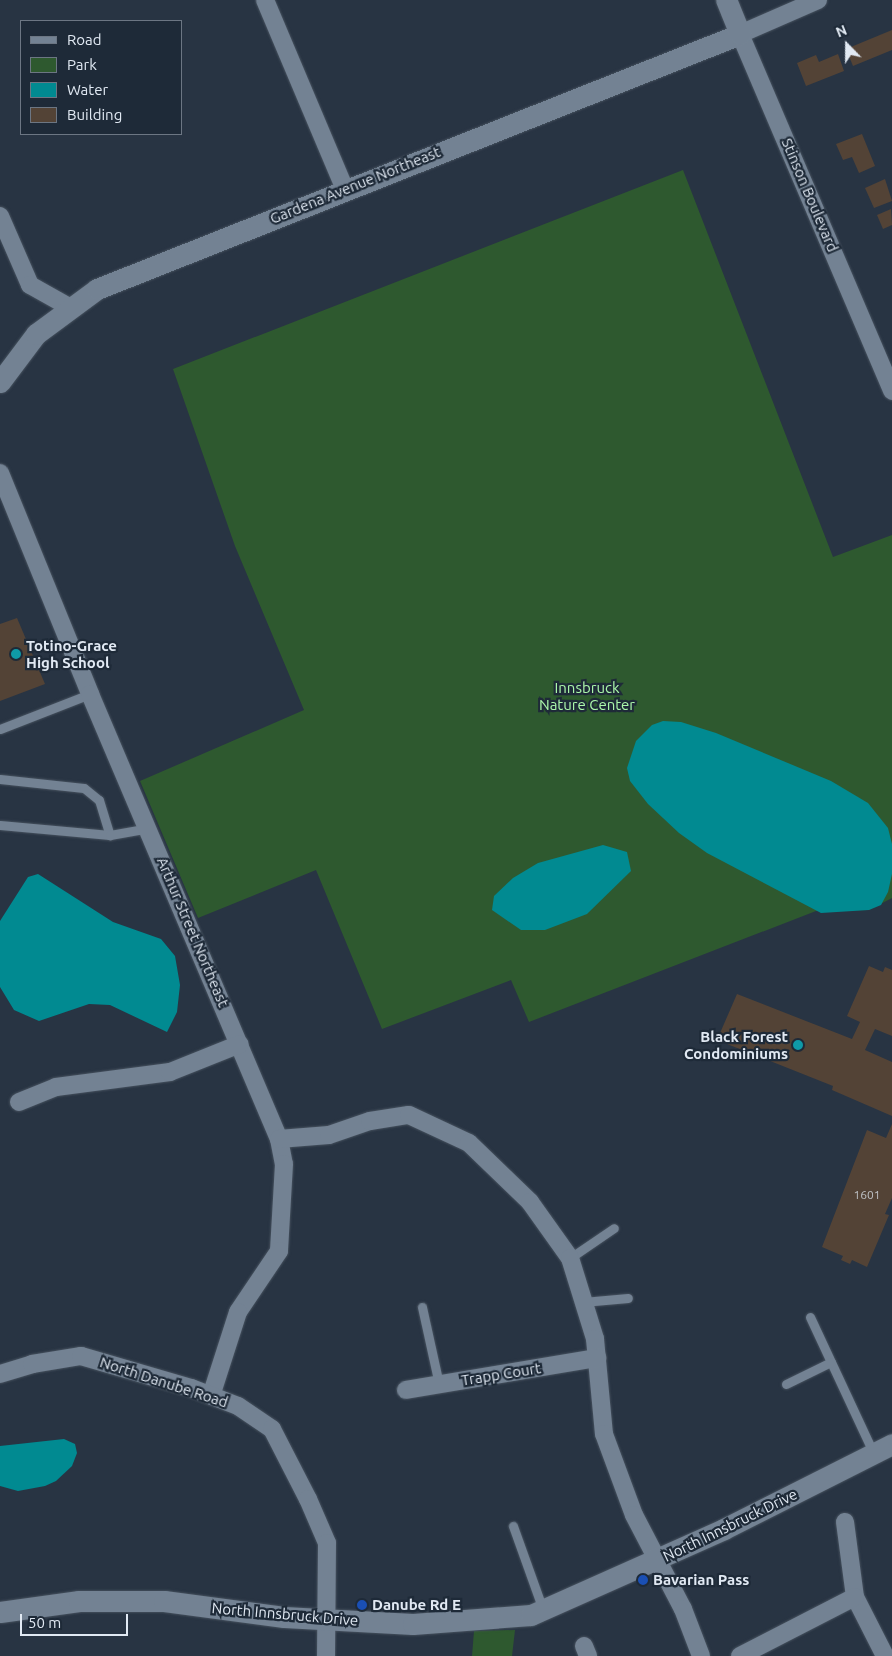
<!DOCTYPE html>
<style>
body{margin:0}
#map{position:relative;width:892px;height:1656px;overflow:hidden;background:#283443;font-family:Ubuntu,sans-serif}
div>[style]{position:absolute}
.green>*{inset:0;background:#2e592f}
.water>*{inset:0;background:#018a91}
.building>*{inset:0;background:#534336}
.roads{filter:drop-shadow(0 0 1px #46515e) drop-shadow(0 0 1px #46515e)}
.service>*{height:9px;margin:-4.5px;padding:0 4.5px;transform-origin:4.5px;border-radius:4.5px;background:#738293}
.minor>*{height:18px;margin:-9px;padding:0 9px;transform-origin:9px;border-radius:9px;background:#738293}
.tertiary>*{height:21px;margin:-10.5px;padding:0 10.5px;transform-origin:10.5px;border-radius:10.5px;background:#738293}
.dots>*{width:14px;height:14px;translate:-50% -50%;box-sizing:border-box;border:2px solid #1e2a38;border-radius:50%}
span{translate:-50% -50%;white-space:nowrap;text-align:center;line-height:1.15;-webkit-text-stroke:4.5px #1e2a38;paint-order:stroke}
.number-label{font-size:12px;color:#bec0c4}
.number-label span{-webkit-text-stroke-width:0}
.street-label{font-size:15px;color:#e1e9f3}
.poi-label{font-size:15px;color:#e1e9f3;font-weight:700}
.left{translate:0 -50%;text-align:left}
.right{translate:-100% -50%;text-align:right}
.park-label{font-size:15px;color:#acf8ab}
.legend{position:absolute;left:20px;top:20px;width:162px;height:115px;box-sizing:border-box;background:#1e2a38;border:1px solid #6c7683;margin:0;padding:6px 9px;list-style:none;font-size:15px;color:#e1e9f3}
.legend li{display:flex;align-items:center;gap:10px;height:25px}
.legend b{width:25px;border:1px solid #6c7683}
.north{position:absolute;left:822px;top:20px;width:50px;height:50px;-webkit-text-stroke:4px #1e2a38;paint-order:stroke;rotate:338deg;font-size:14px;font-weight:700;line-height:20px;text-align:center;color:#e1e9f3}
.north::after{content:'';display:block;margin:auto;width:18px;height:22px;background:#e1e9f3;clip-path:polygon(50% 0,100% 100%,50% 72%,0 100%)}
.scale{position:absolute;left:20px;top:1614px;width:108px;height:22px;box-sizing:border-box;border:2px solid #e1e9f3;border-top:0;padding-left:6px;font-size:15px;line-height:18px;white-space:nowrap;color:#e1e9f3;-webkit-text-stroke:4px #1e2a38;paint-order:stroke}
</style>
<div id="map">
<div class="green">
<i style="clip-path:polygon(683px 170px,833px 557px,892px 535px,892px 898px,869px 910px,816px 911px,529px 1022px,511px 980px,382px 1029px,316px 870px,198px 918px,140px 781px,304px 710px,235px 546px,173px 369px)"></i>
<i style="clip-path:polygon(515px 1630px,512px 1656px,472px 1656px,474px 1631px)"></i>
</div>
<div class="water">
<i style="clip-path:polygon(663px 721px,681px 722px,716px 733px,831px 781px,868px 803px,888px 828px,892px 844px,892px 874px,888px 892px,881px 905px,869px 910px,821px 913px,707px 853px,679px 833px,648px 804px,630px 781px,627px 768px,636px 741px,652px 725px)"></i>
<i style="clip-path:polygon(603px 845px,627px 852px,631px 871px,587px 914px,545px 930px,521px 930px,492px 910px,494px 896px,513px 878px,538px 863px)"></i>
<i style="clip-path:polygon(38px 874px,113px 922px,161px 939px,175px 956px,180px 985px,177px 1012px,167px 1032px,110px 1005px,89px 1004px,39px 1021px,14px 1010px,0 987px,0 921px,28px 877px)"></i>
<i style="clip-path:polygon(64px 1439px,75px 1444px,77px 1453px,72px 1466px,56px 1481px,45px 1486px,18px 1491px,0 1486px,0 1446px)"></i>
</div>
<div class="building">
<i style="clip-path:polygon(892px 30px,892px 50px,853px 66px,846px 49px)"></i>
<i style="clip-path:polygon(838px 54px,844px 71px,806px 86px,797px 63px,816px 55px,819px 62px)"></i>
<i style="clip-path:polygon(862px 134px,875px 166px,859px 173px,852px 157px,843px 160px,836px 144px)"></i>
<i style="clip-path:polygon(885px 179px,892px 201px,874px 208px,865px 188px)"></i>
<i style="clip-path:polygon(891px 209px,892px 225px,883px 229px,877px 215px)"></i>
<i style="clip-path:polygon(17px 618px,45px 684px,0 701px,0 624px)"></i>
<i style="clip-path:polygon(869px 966px,883px 972px,885px 967px,892px 970px,892px 1036px,875px 1029px,865px 1050px,892px 1062px,892px 1116px,832px 1090px,833px 1086px,717px 1040px,737px 994px,852px 1039px,860px 1022px,847px 1016px)"></i>
<i style="clip-path:polygon(892px 1124px,892px 1198px,885px 1214px,889px 1215px,867px 1267px,852px 1260px,850px 1264px,841px 1260px,843px 1256px,822px 1247px,867px 1130px,886px 1138px)"></i>
</div>
<div class="roads">
<div class="service">
<i style="left:0;top:729px;width:97px;rotate:-21.3deg"></i>
<i style="left:0;top:779px;width:84px;rotate:6.1deg"></i>
<i style="left:84px;top:788px;width:19px;rotate:39deg"></i>
<i style="left:99px;top:800px;width:37px;rotate:73deg"></i>
<i style="left:0;top:825px;width:110px;rotate:5.2deg"></i>
<i style="left:110px;top:835px;width:40px;rotate:-10deg"></i>
<i style="left:570px;top:1258px;width:53px;rotate:-34.3deg"></i>
<i style="left:583px;top:1302px;width:45px;rotate:-5.1deg"></i>
<i style="left:422px;top:1307px;width:79px;rotate:77.6deg"></i>
<i style="left:810px;top:1317px;width:151px;rotate:65deg"></i>
<i style="left:786px;top:1384px;width:50px;rotate:-26.1deg"></i>
<i style="left:513px;top:1526px;width:89px;rotate:70.3deg"></i>
</div>
<div class="minor">
<i style="left:265px;top:0;width:205px;rotate:67.1deg"></i>
<i style="left:818px;top:0;width:85px;rotate:156.4deg"></i>
<i style="left:740px;top:34px;width:388px;rotate:66.9deg"></i>
<i style="left:0;top:216px;width:75px;rotate:66.5deg"></i>
<i style="left:30px;top:285px;width:47px;rotate:29.3deg"></i>
<i style="left:0;top:473px;width:239px;rotate:67.8deg"></i>
<i style="left:90px;top:694px;width:483px;rotate:67deg"></i>
<i style="left:279px;top:1139px;width:25px;rotate:79deg"></i>
<i style="left:284px;top:1164px;width:87px;rotate:93.3deg"></i>
<i style="left:279px;top:1251px;width:73px;rotate:123.9deg"></i>
<i style="left:238px;top:1312px;width:88px;rotate:107.8deg"></i>
<i style="left:19px;top:1102px;width:40px;rotate:-22deg"></i>
<i style="left:56px;top:1087px;width:115px;rotate:-7.5deg"></i>
<i style="left:170px;top:1072px;width:75px;rotate:-21.8deg"></i>
<i style="left:279px;top:1139px;width:50px;rotate:-4.6deg"></i>
<i style="left:329px;top:1135px;width:43px;rotate:-18.9deg"></i>
<i style="left:370px;top:1121px;width:39px;rotate:-9deg"></i>
<i style="left:409px;top:1115px;width:66px;rotate:25deg"></i>
<i style="left:469px;top:1143px;width:85px;rotate:44deg"></i>
<i style="left:530px;top:1202px;width:69px;rotate:54.5deg"></i>
<i style="left:570px;top:1258px;width:85px;rotate:72.8deg"></i>
<i style="left:595px;top:1339px;width:95px;rotate:84.6deg"></i>
<i style="left:604px;top:1434px;width:86px;rotate:69.7deg"></i>
<i style="left:634px;top:1515px;width:106px;rotate:62.5deg"></i>
<i style="left:683px;top:1609px;width:50px;rotate:69deg"></i>
<i style="left:0;top:1374px;width:34px;rotate:-17deg"></i>
<i style="left:32px;top:1364px;width:50px;rotate:-9.3deg"></i>
<i style="left:81px;top:1356px;width:115px;rotate:16.2deg"></i>
<i style="left:191px;top:1388px;width:50px;rotate:21deg"></i>
<i style="left:238px;top:1406px;width:41px;rotate:34.1deg"></i>
<i style="left:272px;top:1429px;width:79px;rotate:62.8deg"></i>
<i style="left:308px;top:1499px;width:48px;rotate:66.6deg"></i>
<i style="left:327px;top:1543px;width:113px;rotate:90.5deg"></i>
<i style="left:406px;top:1390px;width:194px;rotate:-9.5deg"></i>
<i style="left:845px;top:1522px;width:76px;rotate:82.4deg"></i>
<i style="left:855px;top:1597px;width:66px;rotate:63deg"></i>
<i style="left:584px;top:1646px;width:11px;rotate:68deg"></i>
<i style="left:740px;top:1656px;width:129px;rotate:-27.2deg"></i>
</div>
<div class="tertiary">
<i style="left:0;top:382px;width:60px;rotate:-53.1deg"></i>
<i style="left:36px;top:334px;width:76px;rotate:-36.4deg"></i>
<i style="left:97px;top:289px;width:692px;rotate:-21.63deg"></i>
<i style="left:740px;top:34px;width:37px;rotate:-112deg"></i>
<i style="left:0;top:1612px;width:80px;rotate:-7.9deg"></i>
<i style="left:79px;top:1601px;width:85px"></i>
<i style="left:164px;top:1601px;width:121px;rotate:7.6deg"></i>
<i style="left:284px;top:1617px;width:129px;rotate:3.1deg"></i>
<i style="left:413px;top:1624px;width:118px;rotate:-4.4deg"></i>
<i style="left:531px;top:1615px;width:211px;rotate:-24deg"></i>
<i style="left:724px;top:1529px;width:188px;rotate:-26.8deg"></i>
</div>
</div>
<div class="dots">
<i style="left:16px;top:654px;background:#0f9aa8"></i>
<i style="left:798px;top:1045px;background:#0f9aa8"></i>
<i style="left:643px;top:1580px;background:#1a4fb4"></i>
<i style="left:362px;top:1605px;background:#1a4fb4"></i>
</div>
<div class="number-label">
<span style="left:867px;top:1195px">1601</span>
</div>
<div class="street-label">
<span style="left:355px;top:185px;rotate:-22deg">Gardena Avenue Northeast</span>
<span style="left:810px;top:195px;rotate:67deg">Stinson Boulevard</span>
<span style="left:193px;top:932px;rotate:67deg">Arthur Street Northeast</span>
<span style="left:501px;top:1374px;rotate:-9deg">Trapp Court</span>
<span style="left:164px;top:1382px;rotate:18deg">North Danube Road</span>
<span style="left:730px;top:1525px;rotate:-26deg">North Innsbruck Drive</span>
<span style="left:285px;top:1614px;rotate:5deg">North Innsbruck Drive</span>
</div>
<div class="poi-label">
<span class="left" style="left:26px;top:654px">Totino-Grace<br>High School</span>
<span class="right" style="left:788px;top:1045px">Black Forest<br>Condominiums</span>
<span class="left" style="left:653px;top:1580px">Bavarian Pass</span>
<span class="left" style="left:372px;top:1605px">Danube Rd E</span>
</div>
<div class="park-label">
<span style="left:587px;top:696px">Innsbruck<br>Nature Center</span>
</div>
<ul class="legend">
<li><b style="height:6px;background:#738293"></b>Road</li>
<li><b style="height:14px;background:#2e592f"></b>Park</li>
<li><b style="height:14px;background:#018a91"></b>Water</li>
<li><b style="height:14px;background:#534336"></b>Building</li>
</ul>
<div class="north">N</div>
<div class="scale">50 m</div>
</div>
